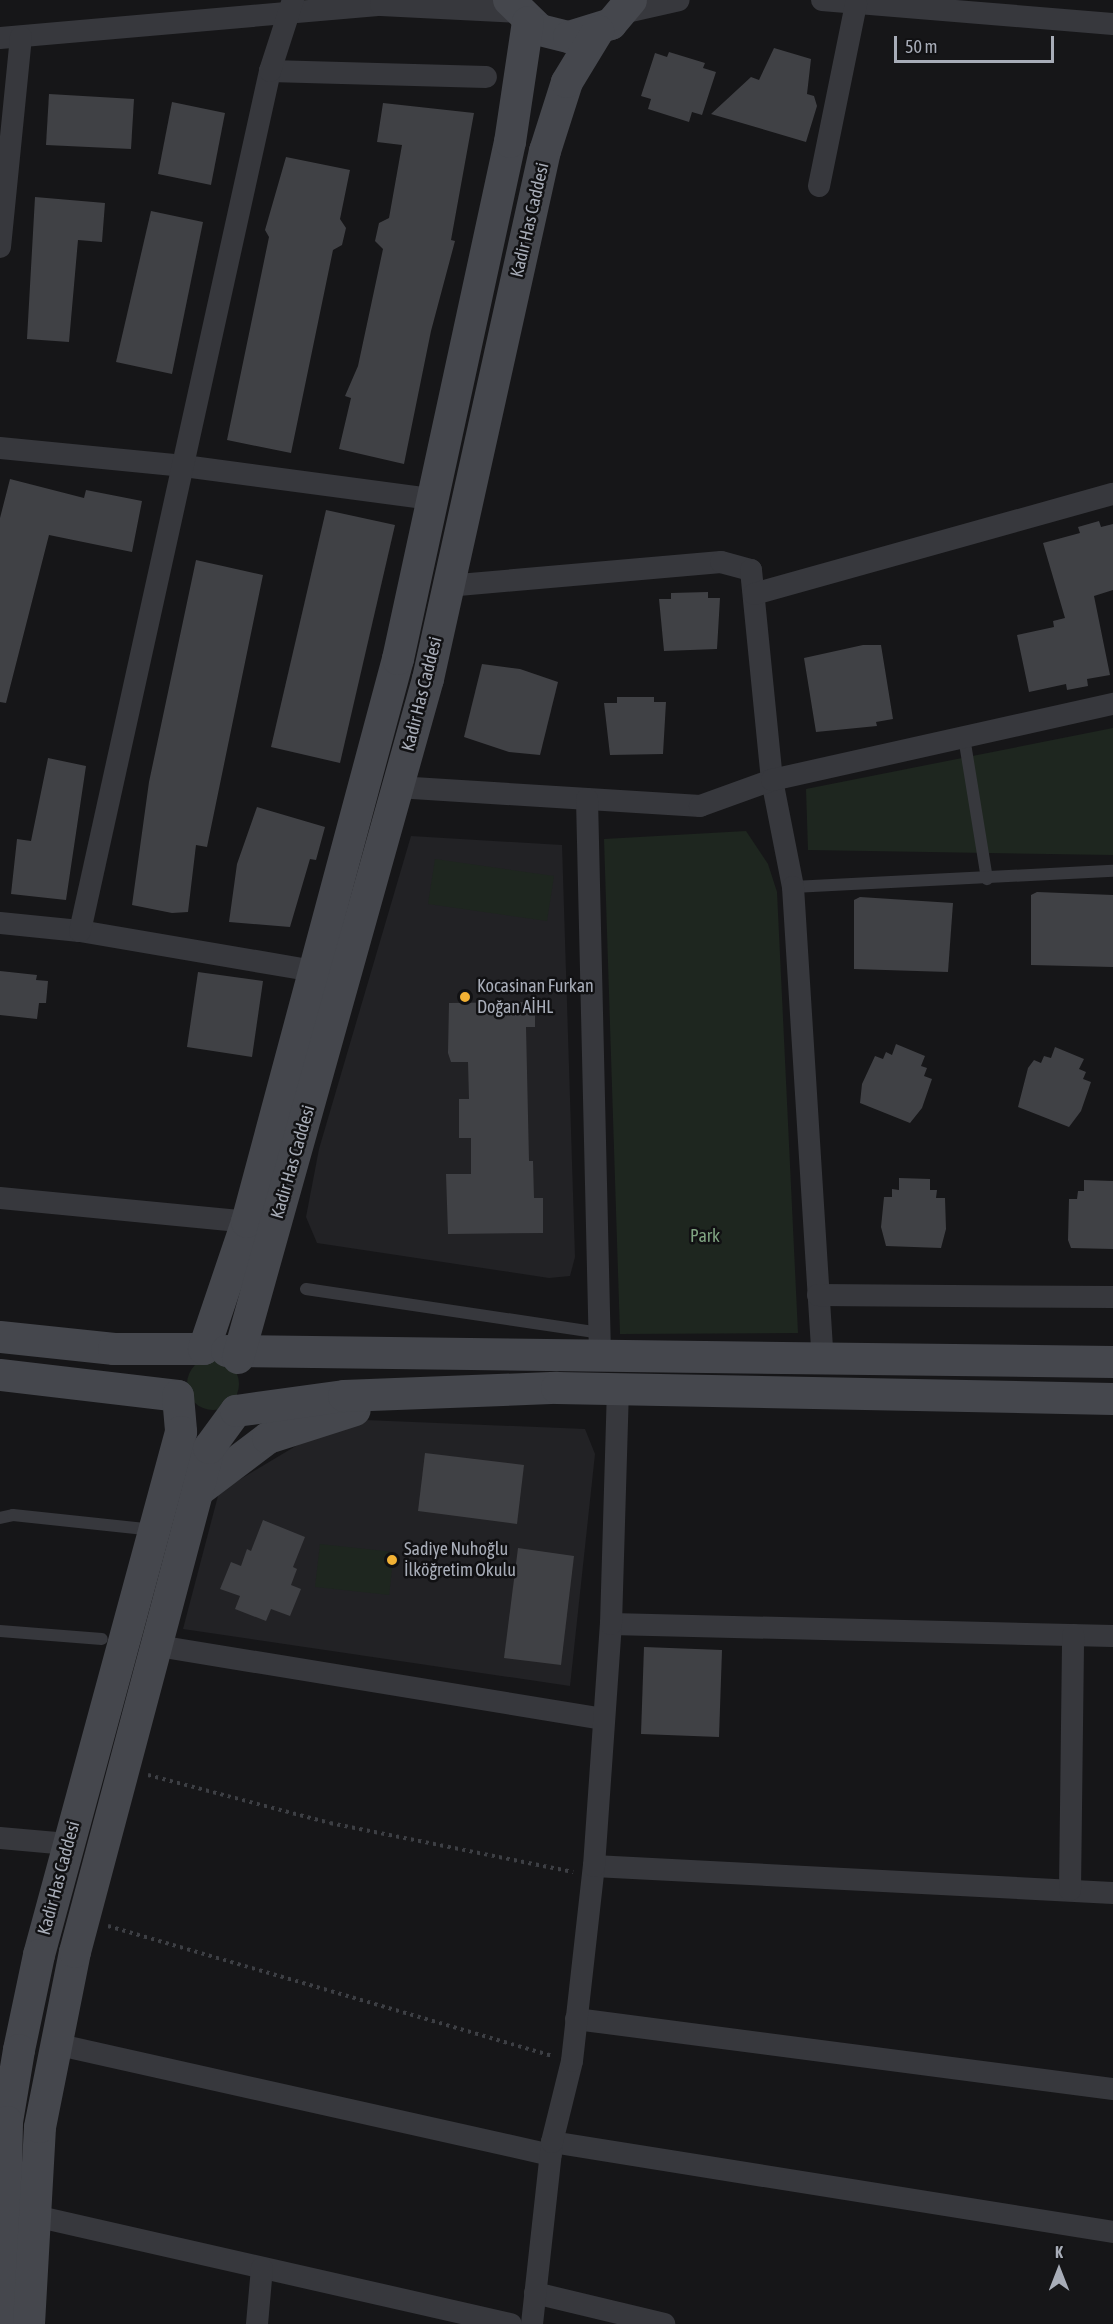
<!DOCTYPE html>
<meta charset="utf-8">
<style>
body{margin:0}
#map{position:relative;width:1113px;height:2324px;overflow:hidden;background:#161618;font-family:"Asap Condensed",sans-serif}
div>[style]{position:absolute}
.built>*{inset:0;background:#222225}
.green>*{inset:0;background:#1e261f}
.round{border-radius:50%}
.building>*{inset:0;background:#404145}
.path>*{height:4px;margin-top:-2px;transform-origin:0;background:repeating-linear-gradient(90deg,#3d3f44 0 3px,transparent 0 7.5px)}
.lane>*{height:12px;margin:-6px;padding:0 6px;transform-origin:6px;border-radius:6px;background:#37383d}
.street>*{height:22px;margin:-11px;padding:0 11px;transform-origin:11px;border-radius:11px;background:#37383d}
.secondary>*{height:32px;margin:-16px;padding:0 16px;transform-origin:16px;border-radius:16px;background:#45474d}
.dots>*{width:16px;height:16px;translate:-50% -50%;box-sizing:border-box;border:3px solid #111113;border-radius:50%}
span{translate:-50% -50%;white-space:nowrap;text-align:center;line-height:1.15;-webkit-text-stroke:5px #111113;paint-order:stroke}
.street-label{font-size:18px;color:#a8adb8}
.poi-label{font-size:18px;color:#a8adb8}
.left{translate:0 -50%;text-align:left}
.park-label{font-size:18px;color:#7fa381}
.north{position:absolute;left:1029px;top:2240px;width:60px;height:60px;-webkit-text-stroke:4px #111113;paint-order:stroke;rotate:0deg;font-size:16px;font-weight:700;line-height:24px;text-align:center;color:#a8adb8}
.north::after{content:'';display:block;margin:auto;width:21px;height:27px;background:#a8adb8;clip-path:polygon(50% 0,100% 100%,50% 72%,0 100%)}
.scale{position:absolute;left:894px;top:36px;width:160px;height:27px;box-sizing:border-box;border:3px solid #a8adb8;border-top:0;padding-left:8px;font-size:18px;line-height:21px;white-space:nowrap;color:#a8adb8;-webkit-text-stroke:4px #111113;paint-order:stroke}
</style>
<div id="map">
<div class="built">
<i style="clip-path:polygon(411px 836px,562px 845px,575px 1257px,570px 1276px,549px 1278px,317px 1243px,306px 1217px,319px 1149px)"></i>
<i style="clip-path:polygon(341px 1419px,585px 1429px,595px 1454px,570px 1686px,183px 1629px,219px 1492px)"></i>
</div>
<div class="green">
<i style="clip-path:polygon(1113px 728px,1113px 855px,808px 850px,806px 789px)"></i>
<i style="clip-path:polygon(746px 831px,768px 864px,777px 892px,798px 1333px,620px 1334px,604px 839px)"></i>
<i style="clip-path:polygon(435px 859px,554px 876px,547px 921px,428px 904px)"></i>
<i class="round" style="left:187px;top:1358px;width:52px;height:52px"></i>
<i style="clip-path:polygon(320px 1544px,394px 1552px,389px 1595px,315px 1587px)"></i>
</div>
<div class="building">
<i style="clip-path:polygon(774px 48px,811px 59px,807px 94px,814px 96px,817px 106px,806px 142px,711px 114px,751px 77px,759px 80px)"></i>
<i style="clip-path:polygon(669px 52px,705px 63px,703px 68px,716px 72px,702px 115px,692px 112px,689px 122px,648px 109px,651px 99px,641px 96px,655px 53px,667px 57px)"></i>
<i style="clip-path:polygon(49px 94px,134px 99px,131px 149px,46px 145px)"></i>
<i style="clip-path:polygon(172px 102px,225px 113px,211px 185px,158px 174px)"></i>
<i style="clip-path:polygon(383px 103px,474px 113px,451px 240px,455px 241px,431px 331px,404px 464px,339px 449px,351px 398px,345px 396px,358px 366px,383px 249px,375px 241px,379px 223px,389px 218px,402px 145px,377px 142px)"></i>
<i style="clip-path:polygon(286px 157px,350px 170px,340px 219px,346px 228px,342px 245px,333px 250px,291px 453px,227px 440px,269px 237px,265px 230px)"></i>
<i style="clip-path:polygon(35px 197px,105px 203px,102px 242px,78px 240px,69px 342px,27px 339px)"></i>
<i style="clip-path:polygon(151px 211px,203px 222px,172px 374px,116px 362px)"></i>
<i style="clip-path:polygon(10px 479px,84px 498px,86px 490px,142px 501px,132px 552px,49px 535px,6px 703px,0 702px,0 518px)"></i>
<i style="clip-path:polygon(326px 510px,395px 525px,340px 763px,271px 747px)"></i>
<i style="clip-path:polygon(1099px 521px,1101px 527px,1113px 524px,1113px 590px,1094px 596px,1110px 675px,1087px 679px,1088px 686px,1067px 690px,1066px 684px,1029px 692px,1017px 635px,1054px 627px,1053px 621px,1065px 618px,1043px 543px,1080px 533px,1078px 527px)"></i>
<i style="clip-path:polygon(196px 560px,263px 575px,207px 847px,196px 845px,188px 912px,172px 913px,132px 905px,149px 782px)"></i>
<i style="clip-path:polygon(708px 592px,708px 598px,720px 598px,717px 649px,664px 651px,659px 599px,671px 599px,671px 593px)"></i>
<i style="clip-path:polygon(863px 645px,881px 645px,893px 719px,876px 722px,877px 726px,816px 732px,804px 658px)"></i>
<i style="clip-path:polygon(482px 664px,520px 669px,558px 682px,540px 755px,509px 752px,464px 737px)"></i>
<i style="clip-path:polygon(617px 697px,654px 697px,654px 702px,666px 702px,663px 754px,610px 755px,604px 703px,617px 703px)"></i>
<i style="clip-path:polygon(48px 758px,86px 766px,66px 900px,11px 894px,17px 839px,31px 841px)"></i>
<i style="clip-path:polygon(257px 807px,325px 827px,316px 860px,310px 859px,290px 927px,229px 922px,237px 864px)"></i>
<i style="clip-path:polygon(1037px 892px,1113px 895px,1113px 967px,1031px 965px,1031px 895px)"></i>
<i style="clip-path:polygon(860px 897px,953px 903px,948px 972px,854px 969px,854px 900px)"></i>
<i style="clip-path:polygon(0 971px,37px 975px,36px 980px,48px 981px,46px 1003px,39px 1003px,37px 1019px,0 1015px)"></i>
<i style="clip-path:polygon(198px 972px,263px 981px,252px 1057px,187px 1047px)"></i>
<i style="clip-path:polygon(535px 1002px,535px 1027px,526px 1027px,529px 1161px,533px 1161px,534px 1198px,543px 1198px,543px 1233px,448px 1234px,446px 1174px,471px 1174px,471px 1138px,459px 1138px,459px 1099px,469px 1099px,468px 1062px,451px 1062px,448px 1053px,449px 1003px)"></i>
<i style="clip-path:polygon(896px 1044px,925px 1056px,921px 1066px,927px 1068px,924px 1076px,932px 1079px,922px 1108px,910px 1123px,860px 1103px,862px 1084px,875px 1056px,883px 1059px,886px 1052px,892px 1055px)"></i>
<i style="clip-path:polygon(1055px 1047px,1084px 1059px,1079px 1069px,1086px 1072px,1083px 1079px,1091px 1082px,1081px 1111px,1069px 1127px,1018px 1107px,1028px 1068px,1034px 1060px,1041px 1063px,1044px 1056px,1051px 1058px)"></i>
<i style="clip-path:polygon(899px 1178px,930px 1179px,930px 1190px,937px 1190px,936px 1198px,945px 1198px,946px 1229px,941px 1248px,886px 1246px,881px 1227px,884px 1197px,892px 1197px,892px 1189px,899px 1190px)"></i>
<i style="clip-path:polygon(1084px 1180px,1113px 1181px,1113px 1249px,1071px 1248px,1068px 1240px,1069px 1199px,1077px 1199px,1078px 1191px,1084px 1191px)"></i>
<i style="clip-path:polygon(425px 1453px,524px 1465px,517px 1524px,418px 1511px)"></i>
<i style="clip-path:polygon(263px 1520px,305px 1537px,293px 1567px,297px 1569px,291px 1585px,301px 1589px,290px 1616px,271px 1609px,266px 1621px,235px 1609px,240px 1596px,220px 1589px,231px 1562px,241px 1566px,247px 1549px,251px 1551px)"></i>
<i style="clip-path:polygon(518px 1548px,574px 1556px,561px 1665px,504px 1658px)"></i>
<i style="clip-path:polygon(644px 1647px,722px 1650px,719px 1737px,641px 1734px)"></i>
</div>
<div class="path">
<i style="left:148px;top:1775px;width:188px;rotate:14.8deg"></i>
<i style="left:330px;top:1823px;width:248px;rotate:11.4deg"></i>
<i style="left:108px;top:1926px;width:464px;rotate:16.3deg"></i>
</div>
<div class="lane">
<i style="left:964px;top:737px;width:144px;rotate:80.8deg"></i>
<i style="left:793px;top:887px;width:320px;rotate:-2.9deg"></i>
<i style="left:306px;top:1289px;width:297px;rotate:8.5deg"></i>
<i style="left:0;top:1518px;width:13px;rotate:-13deg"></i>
<i style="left:13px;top:1515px;width:142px;rotate:6.1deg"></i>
<i style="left:0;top:1631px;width:102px;rotate:4.5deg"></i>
</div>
<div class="street">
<i style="left:822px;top:0;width:292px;rotate:4.7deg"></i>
<i style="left:622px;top:13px;width:58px;rotate:-12.8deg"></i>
<i style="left:0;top:38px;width:382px;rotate:-5deg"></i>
<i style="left:381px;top:5px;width:136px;rotate:2.9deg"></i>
<i style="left:270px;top:71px;width:216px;rotate:1.6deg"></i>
<i style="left:819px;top:186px;width:186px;rotate:-78.5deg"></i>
<i style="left:0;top:247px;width:211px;rotate:-84.3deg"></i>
<i style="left:0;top:448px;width:185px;rotate:5.6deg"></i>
<i style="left:184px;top:466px;width:250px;rotate:7.6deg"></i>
<i style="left:447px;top:586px;width:275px;rotate:-5deg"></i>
<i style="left:721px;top:562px;width:31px;rotate:15deg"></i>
<i style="left:751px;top:570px;width:211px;rotate:84.3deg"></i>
<i style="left:772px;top:780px;width:109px;rotate:78.9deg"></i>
<i style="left:793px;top:887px;width:472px;rotate:86.4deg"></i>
<i style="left:754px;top:594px;width:373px;rotate:-15.6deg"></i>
<i style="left:397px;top:787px;width:304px;rotate:3.6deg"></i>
<i style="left:700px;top:806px;width:77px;rotate:-19.9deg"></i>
<i style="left:772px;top:780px;width:349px;rotate:-12.6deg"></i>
<i style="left:587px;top:799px;width:554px;rotate:88.66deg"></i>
<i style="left:0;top:923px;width:80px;rotate:5.7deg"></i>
<i style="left:80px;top:931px;width:236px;rotate:9.7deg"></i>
<i style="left:80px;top:931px;width:881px;rotate:-77.54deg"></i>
<i style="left:270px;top:71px;width:75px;rotate:-72.1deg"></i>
<i style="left:0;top:1198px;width:248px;rotate:5.5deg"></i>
<i style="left:818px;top:1295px;width:295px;rotate:0.4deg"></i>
<i style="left:611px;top:1624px;width:502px;rotate:1.37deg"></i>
<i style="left:158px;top:1646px;width:452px;rotate:9.3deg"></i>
<i style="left:0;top:1838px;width:68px;rotate:5deg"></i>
<i style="left:594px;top:1866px;width:520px;rotate:2.98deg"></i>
<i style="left:1070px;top:1890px;width:255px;rotate:-89.3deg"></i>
<i style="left:576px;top:2019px;width:542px;rotate:7.43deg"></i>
<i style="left:55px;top:2044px;width:508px;rotate:12.61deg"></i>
<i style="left:552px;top:2142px;width:568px;rotate:9.11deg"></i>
<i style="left:35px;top:2216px;width:488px;rotate:12.8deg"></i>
<i style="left:535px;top:2293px;width:133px;rotate:13.5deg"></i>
<i style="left:257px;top:2324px;width:56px;rotate:-84.9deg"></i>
<i style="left:532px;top:2324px;width:183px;rotate:-83.7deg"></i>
<i style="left:552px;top:2142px;width:83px;rotate:-76.1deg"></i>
<i style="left:572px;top:2061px;width:196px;rotate:-83.6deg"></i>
<i style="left:594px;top:1866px;width:243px;rotate:-86deg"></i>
<i style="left:611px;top:1624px;width:235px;rotate:-88.3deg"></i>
</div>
<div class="secondary">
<i style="left:509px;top:0;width:43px;rotate:44.1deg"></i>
<i style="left:540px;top:30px;width:30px;rotate:14deg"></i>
<i style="left:569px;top:37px;width:44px;rotate:-17.2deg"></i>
<i style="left:611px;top:24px;width:31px;rotate:-50deg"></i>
<i style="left:0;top:1337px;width:115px;rotate:6deg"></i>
<i style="left:114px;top:1349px;width:90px"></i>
<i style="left:204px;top:1349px;width:134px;rotate:-71.3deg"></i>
<i style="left:247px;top:1222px;width:583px;rotate:-74.99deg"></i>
<i style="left:398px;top:659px;width:529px;rotate:-77.78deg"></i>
<i style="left:510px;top:142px;width:121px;rotate:-81.5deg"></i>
<i style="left:227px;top:1351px;width:886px;rotate:0.71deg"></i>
<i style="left:238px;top:1358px;width:705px;rotate:-74.37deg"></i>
<i style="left:428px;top:679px;width:541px;rotate:-77.51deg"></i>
<i style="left:545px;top:151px;width:72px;rotate:-72.3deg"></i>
<i style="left:567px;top:82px;width:60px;rotate:-58.7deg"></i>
<i style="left:0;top:1375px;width:179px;rotate:6.7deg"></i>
<i style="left:178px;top:1396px;width:36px;rotate:85deg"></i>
<i style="left:181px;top:1432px;width:542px;rotate:105.19deg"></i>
<i style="left:39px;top:1955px;width:97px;rotate:101.9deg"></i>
<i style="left:19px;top:2050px;width:73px;rotate:99.5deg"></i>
<i style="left:7px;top:2122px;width:202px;rotate:91.1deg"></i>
<i style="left:198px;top:1491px;width:88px;rotate:-37.1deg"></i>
<i style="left:268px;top:1438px;width:91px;rotate:-17.8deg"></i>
<i style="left:29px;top:2324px;width:197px;rotate:-86.8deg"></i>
<i style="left:40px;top:2127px;width:178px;rotate:-78.7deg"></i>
<i style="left:75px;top:1952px;width:522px;rotate:-75.11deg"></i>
<i style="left:209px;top:1448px;width:46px;rotate:-53.9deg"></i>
<i style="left:236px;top:1411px;width:109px;rotate:-7.9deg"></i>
<i style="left:344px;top:1396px;width:213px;rotate:-2.2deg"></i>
<i style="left:557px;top:1388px;width:556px;rotate:1.13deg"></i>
</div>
<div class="dots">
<i style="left:465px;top:997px;background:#f2b134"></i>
<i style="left:392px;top:1560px;background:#f2b134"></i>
</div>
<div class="street-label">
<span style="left:530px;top:220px;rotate:-77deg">Kadir Has Caddesi</span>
<span style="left:422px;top:694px;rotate:-76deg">Kadir Has Caddesi</span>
<span style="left:293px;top:1162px;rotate:-74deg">Kadir Has Caddesi</span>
<span style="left:59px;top:1878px;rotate:-75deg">Kadir Has Caddesi</span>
</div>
<div class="poi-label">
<span class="left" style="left:477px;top:997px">Kocasinan Furkan<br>Doğan AİHL</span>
<span class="left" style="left:404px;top:1560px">Sadiye Nuhoğlu<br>İlköğretim Okulu</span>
</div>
<div class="park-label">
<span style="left:705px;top:1236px">Park</span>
</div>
<div class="north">K</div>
<div class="scale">50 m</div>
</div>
